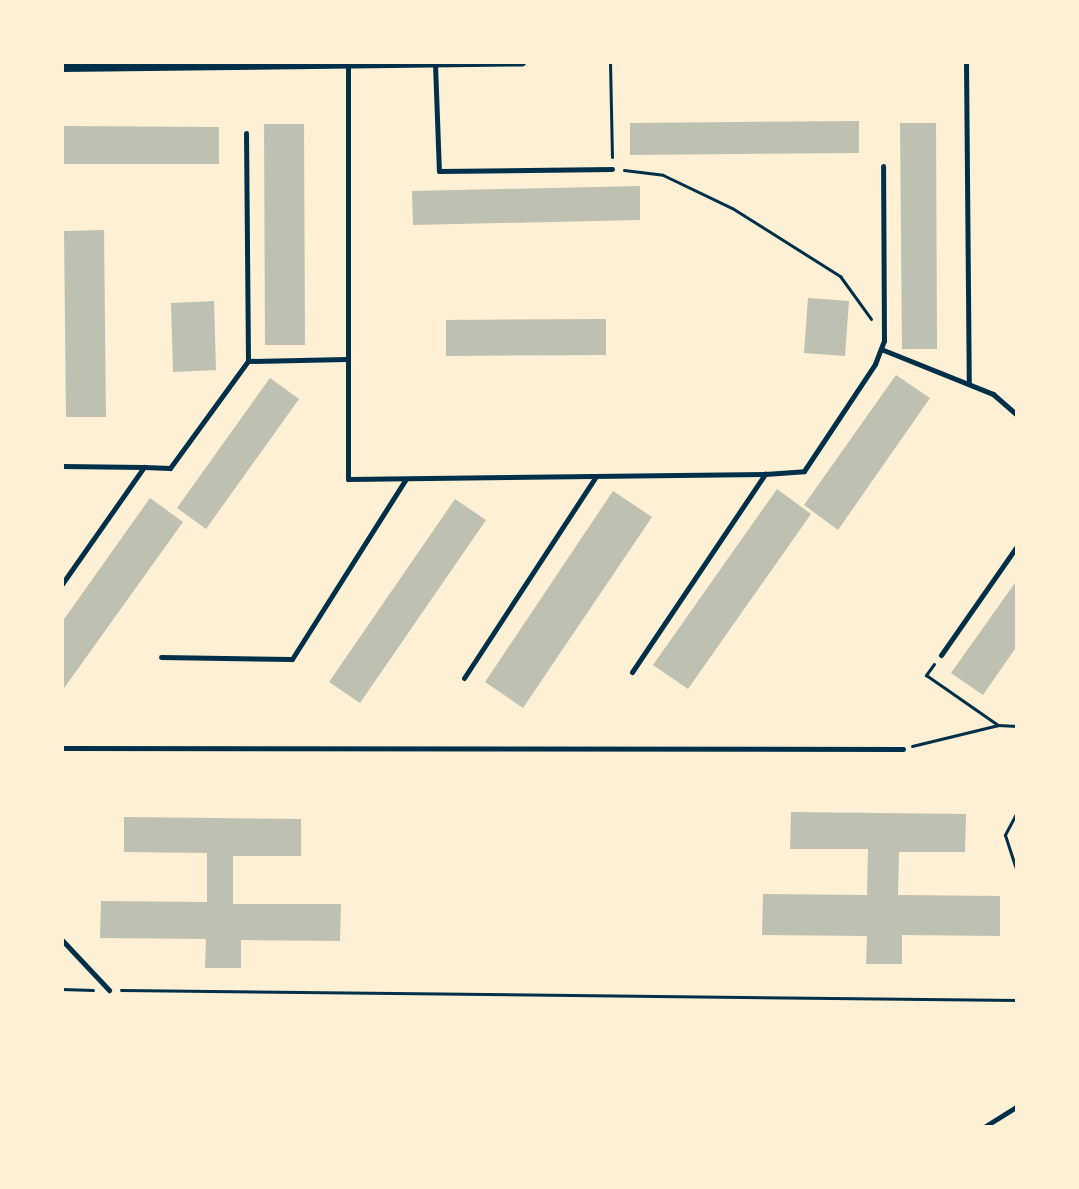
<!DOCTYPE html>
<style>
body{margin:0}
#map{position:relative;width:1079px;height:1189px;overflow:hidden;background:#fdf0d5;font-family:"Playfair Display",serif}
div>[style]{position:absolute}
.building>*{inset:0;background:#bec0b2}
.path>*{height:3px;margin:-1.5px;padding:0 1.5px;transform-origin:1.5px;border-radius:1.5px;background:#003049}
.service>*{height:5px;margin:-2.5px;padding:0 2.5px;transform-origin:2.5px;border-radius:2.5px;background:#003049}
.minor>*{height:8px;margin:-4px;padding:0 4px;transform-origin:4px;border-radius:4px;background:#003049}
span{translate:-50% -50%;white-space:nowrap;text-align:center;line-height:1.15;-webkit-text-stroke:8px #fdf0d5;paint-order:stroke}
.frame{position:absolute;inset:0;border:64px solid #fdf0d5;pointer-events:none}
</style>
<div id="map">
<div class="building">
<i style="clip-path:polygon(859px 121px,859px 153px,630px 155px,630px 123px)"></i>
<i style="clip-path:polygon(900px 123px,936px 123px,937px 349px,902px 349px)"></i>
<i style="clip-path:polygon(264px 124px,304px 124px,305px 345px,265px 345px)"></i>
<i style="clip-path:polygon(62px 126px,219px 127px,219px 164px,62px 164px)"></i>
<i style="clip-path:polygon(640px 186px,640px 220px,413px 225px,412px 191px)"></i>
<i style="clip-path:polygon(104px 230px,106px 417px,66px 417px,64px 231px)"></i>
<i style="clip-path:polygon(808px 298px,849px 301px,845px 356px,804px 353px)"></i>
<i style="clip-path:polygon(214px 301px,216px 370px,173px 372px,171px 303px)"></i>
<i style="clip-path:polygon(606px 319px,606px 355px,446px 356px,446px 320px)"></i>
<i style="clip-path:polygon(896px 375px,930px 398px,838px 530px,804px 505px)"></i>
<i style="clip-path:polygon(270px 378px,299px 399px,206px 529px,177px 508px)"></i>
<i style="clip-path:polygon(777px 489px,811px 514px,688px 689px,653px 665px)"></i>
<i style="clip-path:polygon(613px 491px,652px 517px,523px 708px,485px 682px)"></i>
<i style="clip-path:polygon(150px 498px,183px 522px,62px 691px,62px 622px)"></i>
<i style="clip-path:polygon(455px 499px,486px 520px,360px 703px,329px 682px)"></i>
<i style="clip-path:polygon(1017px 580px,1017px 646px,983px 695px,951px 673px)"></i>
<i style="clip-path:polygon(791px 812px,966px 814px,965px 852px,899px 852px,898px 895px,1000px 896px,1000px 936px,902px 935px,902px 964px,866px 964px,867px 936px,762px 935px,763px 894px,867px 895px,868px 849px,790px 849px)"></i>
<i style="clip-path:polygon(124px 817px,301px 819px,301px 856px,233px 856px,233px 904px,341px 904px,340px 941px,241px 940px,241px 968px,205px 968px,206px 939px,100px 938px,101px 901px,207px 902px,207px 853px,124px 852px)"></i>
</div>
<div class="path">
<i style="left:610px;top:62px;width:95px;rotate:88.8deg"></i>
<i style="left:624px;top:170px;width:39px;rotate:7deg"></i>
<i style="left:663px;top:175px;width:76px;rotate:25.6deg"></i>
<i style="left:732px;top:208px;width:128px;rotate:32.2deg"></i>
<i style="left:840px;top:276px;width:53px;rotate:54.2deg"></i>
<i style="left:934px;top:664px;width:14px;rotate:126deg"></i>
<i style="left:926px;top:675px;width:88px;rotate:34.8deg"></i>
<i style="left:998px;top:725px;width:19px;rotate:3deg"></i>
<i style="left:912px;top:746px;width:89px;rotate:-13.7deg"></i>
<i style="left:1017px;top:812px;width:26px;rotate:118deg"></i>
<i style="left:1005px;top:835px;width:39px;rotate:72deg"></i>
<i style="left:62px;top:989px;width:31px;rotate:2deg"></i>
<i style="left:121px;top:990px;width:896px;rotate:0.64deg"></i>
</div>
<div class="service">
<i style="left:966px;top:62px;width:321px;rotate:89.5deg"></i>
<i style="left:348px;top:64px;width:415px;rotate:90deg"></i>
<i style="left:348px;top:479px;width:417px;rotate:-0.7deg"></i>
<i style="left:435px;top:64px;width:107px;rotate:87.9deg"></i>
<i style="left:439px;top:171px;width:173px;rotate:-0.7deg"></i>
<i style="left:881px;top:349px;width:121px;rotate:21.9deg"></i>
<i style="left:993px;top:394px;width:32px;rotate:41deg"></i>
<i style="left:248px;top:361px;width:98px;rotate:-1.2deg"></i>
<i style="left:62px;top:466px;width:82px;rotate:0.7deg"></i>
<i style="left:62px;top:584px;width:143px;rotate:-55deg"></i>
<i style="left:144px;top:467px;width:26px;rotate:2deg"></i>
<i style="left:170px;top:468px;width:132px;rotate:-53.9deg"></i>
<i style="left:248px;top:361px;width:228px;rotate:-90.5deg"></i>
<i style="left:941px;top:655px;width:133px;rotate:-55.1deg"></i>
<i style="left:161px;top:657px;width:131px;rotate:0.9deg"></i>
<i style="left:292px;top:659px;width:212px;rotate:-57.7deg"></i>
<i style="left:632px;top:672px;width:239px;rotate:-56.1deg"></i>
<i style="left:765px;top:474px;width:39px;rotate:-4deg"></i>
<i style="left:804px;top:471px;width:128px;rotate:-56.4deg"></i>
<i style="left:875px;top:364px;width:25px;rotate:-69deg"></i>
<i style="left:884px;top:341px;width:175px;rotate:-90.3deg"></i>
<i style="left:464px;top:678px;width:241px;rotate:-56.8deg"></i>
<i style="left:62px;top:748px;width:841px;rotate:0.07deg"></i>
<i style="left:62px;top:940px;width:69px;rotate:46.8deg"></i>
<i style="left:984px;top:1127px;width:39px;rotate:-32deg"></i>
</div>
<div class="minor">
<i style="left:62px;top:68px;width:460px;rotate:-0.7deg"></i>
</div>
<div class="frame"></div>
</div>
